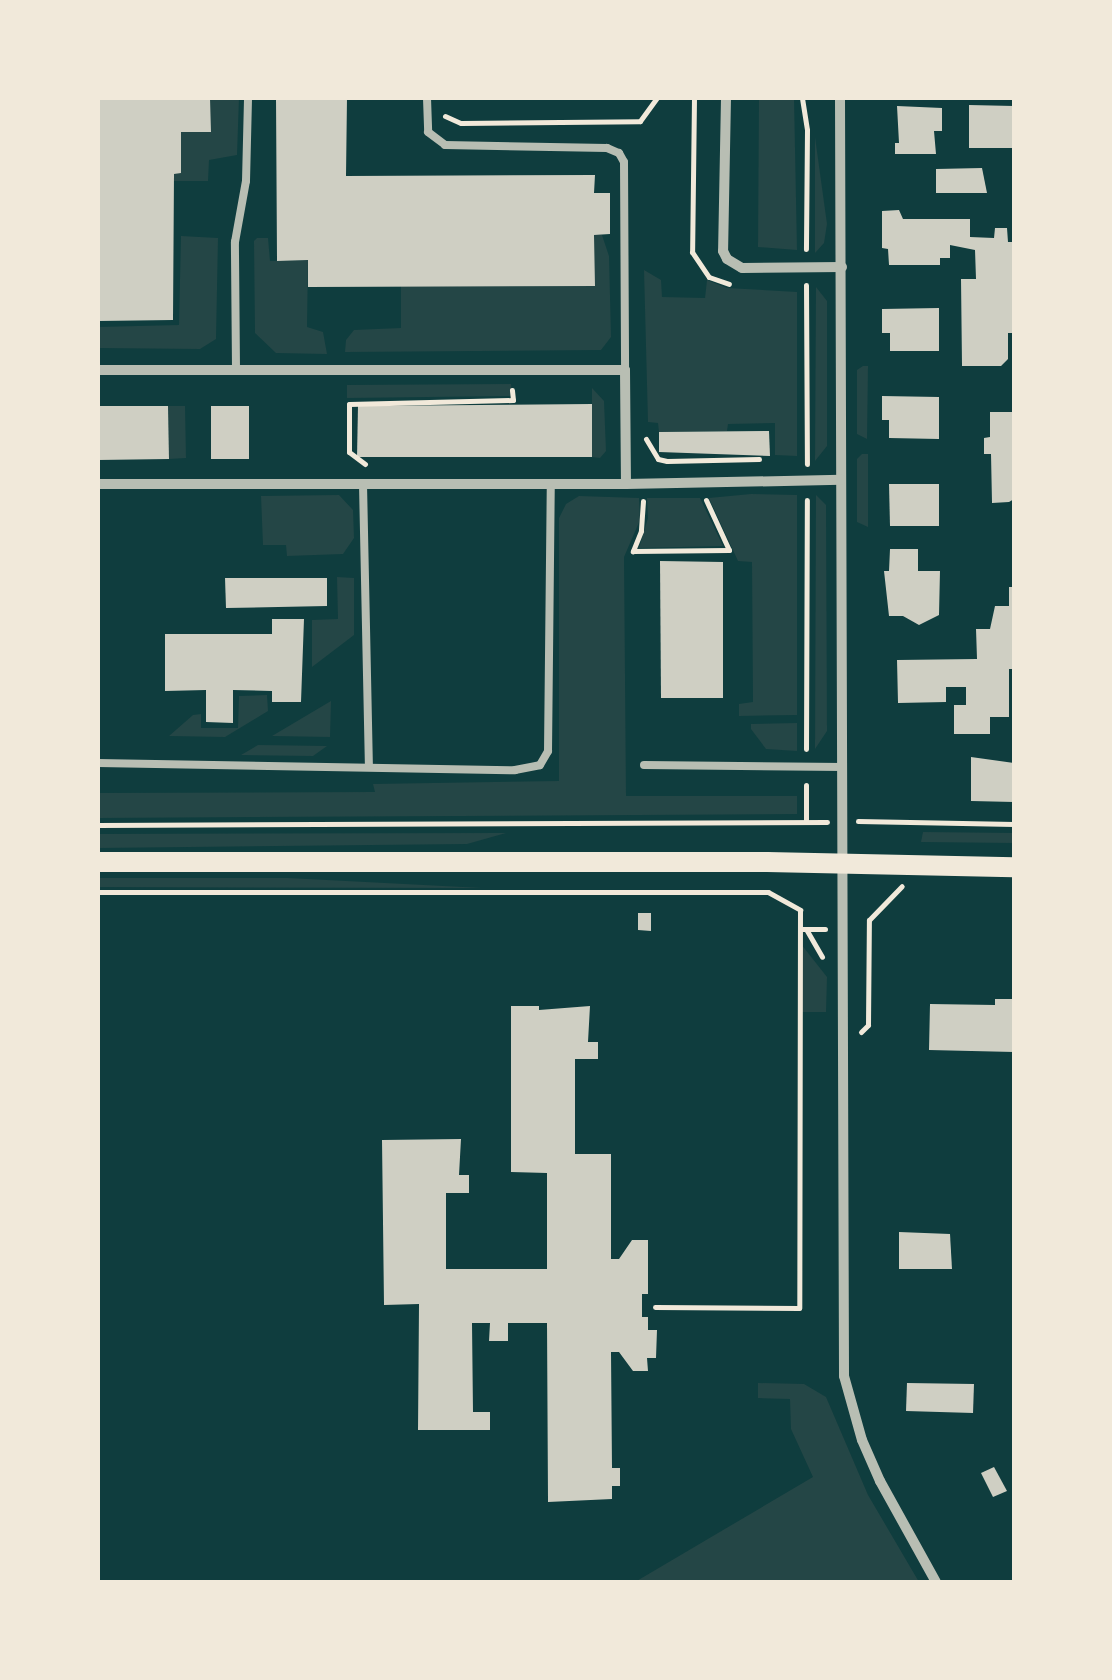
<!DOCTYPE html>
<style>
body{margin:0}
#map{position:relative;width:1112px;height:1680px;overflow:hidden;background:#0f3d3e;font-family:"Work Sans",sans-serif}
div>[style]{position:absolute}
.green>*{inset:0;background:#244646}
.building>*{inset:0;background:#cfcfc3}
.path>*{height:5px;margin:-2.5px;padding:0 2.5px;transform-origin:2.5px;border-radius:2.5px;background:#f1e9da}
.service>*{height:8px;margin:-4px;padding:0 4px;transform-origin:4px;border-radius:4px;background:#b8beb3}
.minor>*{height:10px;margin:-5px;padding:0 5px;transform-origin:5px;border-radius:5px;background:#b8beb3}
.secondary>*{height:20px;margin:-10px;padding:0 10px;transform-origin:10px;border-radius:10px;background:#f1e9da}
span{translate:-50% -50%;white-space:nowrap;text-align:center;line-height:1.15;-webkit-text-stroke:10px #f1e9da;paint-order:stroke}
.frame{position:absolute;inset:0;border:100px solid #f1e9da;pointer-events:none}
</style>
<div id="map">
<div class="green">
<i style="clip-path:polygon(210px 98px,239px 98px,237px 155px,209px 160px,208px 181px,174px 181px,174px 174px,181px 172px,181px 132px,210px 131px)"></i>
<i style="clip-path:polygon(759px 98px,794px 98px,797px 250px,758px 247px)"></i>
<i style="clip-path:polygon(815px 137px,827px 224px,824px 243px,815px 253px)"></i>
<i style="clip-path:polygon(594px 235px,602px 235px,609px 256px,611px 337px,601px 350px,345px 352px,346px 340px,354px 330px,401px 328px,401px 286px,594px 286px)"></i>
<i style="clip-path:polygon(181px 236px,218px 238px,216px 339px,200px 349px,98px 348px,98px 327px,179px 325px)"></i>
<i style="clip-path:polygon(257px 238px,268px 238px,270px 261px,308px 260px,307px 327px,323px 332px,327px 354px,276px 353px,255px 333px,254px 241px)"></i>
<i style="clip-path:polygon(644px 270px,661px 280px,662px 297px,705px 298px,707px 280px,727px 288px,797px 292px,797px 456px,775px 455px,775px 423px,728px 424px,727px 431px,659px 432px,658px 423px,648px 422px)"></i>
<i style="clip-path:polygon(816px 287px,827px 301px,827px 446px,815px 461px)"></i>
<i style="clip-path:polygon(863px 366px,868px 366px,867px 439px,857px 434px,857px 370px)"></i>
<i style="clip-path:polygon(511px 384px,512px 396px,347px 398px,347px 385px)"></i>
<i style="clip-path:polygon(592px 388px,604px 401px,606px 451px,600px 458px,592px 457px)"></i>
<i style="clip-path:polygon(168px 406px,185px 406px,186px 458px,169px 459px)"></i>
<i style="clip-path:polygon(862px 454px,868px 454px,868px 527px,857px 522px,857px 459px)"></i>
<i style="clip-path:polygon(751px 494px,797px 495px,797px 715px,739px 716px,739px 704px,753px 702px,752px 562px,738px 561px,709px 498px)"></i>
<i style="clip-path:polygon(339px 495px,353px 510px,354px 538px,343px 554px,287px 556px,286px 545px,263px 545px,261px 496px)"></i>
<i style="clip-path:polygon(816px 495px,826px 505px,827px 731px,815px 749px)"></i>
<i style="clip-path:polygon(579px 496px,639px 498px,640px 520px,624px 557px,626px 796px,797px 796px,797px 814px,98px 818px,98px 793px,375px 792px,373px 784px,559px 781px,559px 518px,566px 504px)"></i>
<i style="clip-path:polygon(647px 498px,700px 498px,723px 546px,639px 548px,648px 518px)"></i>
<i style="clip-path:polygon(337px 577px,354px 578px,354px 635px,312px 667px,312px 620px,338px 619px)"></i>
<i style="clip-path:polygon(267px 695px,268px 711px,225px 737px,169px 736px,193px 715px,201px 714px,201px 728px,238px 728px,239px 696px)"></i>
<i style="clip-path:polygon(331px 701px,330px 737px,272px 736px)"></i>
<i style="clip-path:polygon(797px 723px,797px 751px,766px 749px,751px 729px,751px 724px)"></i>
<i style="clip-path:polygon(258px 745px,327px 746px,313px 756px,241px 755px)"></i>
<i style="clip-path:polygon(923px 832px,1014px 833px,1014px 843px,921px 842px)"></i>
<i style="clip-path:polygon(506px 833px,467px 844px,98px 848px,98px 834px)"></i>
<i style="clip-path:polygon(98px 878px,288px 878px,482px 888px,98px 887px)"></i>
<i style="clip-path:polygon(801px 944px,827px 977px,826px 1012px,801px 1012px)"></i>
<i style="clip-path:polygon(758px 1383px,804px 1384px,826px 1397px,868px 1495px,919px 1582px,635px 1582px,813px 1477px,791px 1429px,790px 1399px,758px 1398px)"></i>
</div>
<div class="building">
<i style="clip-path:polygon(98px 98px,210px 98px,211px 132px,181px 132px,181px 173px,174px 174px,173px 320px,98px 321px)"></i>
<i style="clip-path:polygon(276px 98px,347px 98px,346px 176px,595px 175px,594px 193px,610px 193px,610px 234px,594px 235px,595px 286px,308px 287px,308px 260px,277px 261px)"></i>
<i style="clip-path:polygon(969px 105px,1014px 106px,1014px 148px,969px 148px)"></i>
<i style="clip-path:polygon(897px 106px,942px 108px,942px 131px,934px 131px,936px 154px,895px 154px,895px 143px,899px 143px)"></i>
<i style="clip-path:polygon(982px 168px,987px 193px,936px 193px,936px 169px)"></i>
<i style="clip-path:polygon(899px 210px,903px 219px,970px 219px,970px 237px,994px 238px,995px 228px,1007px 228px,1008px 242px,1014px 242px,1014px 333px,1008px 333px,1008px 359px,1001px 366px,962px 366px,961px 279px,976px 279px,975px 250px,950px 245px,950px 258px,940px 258px,940px 265px,889px 265px,888px 249px,882px 248px,882px 211px)"></i>
<i style="clip-path:polygon(939px 308px,939px 351px,890px 351px,890px 333px,882px 333px,882px 309px)"></i>
<i style="clip-path:polygon(882px 396px,939px 397px,939px 439px,889px 438px,889px 420px,882px 420px)"></i>
<i style="clip-path:polygon(592px 404px,592px 457px,357px 457px,358px 406px)"></i>
<i style="clip-path:polygon(98px 406px,168px 406px,169px 459px,98px 460px)"></i>
<i style="clip-path:polygon(211px 406px,249px 406px,249px 459px,211px 459px)"></i>
<i style="clip-path:polygon(990px 412px,1014px 412px,1014px 499px,1009px 502px,992px 503px,991px 454px,984px 454px,984px 438px,990px 437px)"></i>
<i style="clip-path:polygon(769px 431px,770px 456px,659px 452px,659px 432px)"></i>
<i style="clip-path:polygon(889px 484px,939px 484px,939px 526px,890px 526px)"></i>
<i style="clip-path:polygon(890px 549px,918px 549px,918px 571px,940px 571px,939px 615px,919px 625px,903px 616px,889px 616px,884px 571px,889px 571px)"></i>
<i style="clip-path:polygon(660px 561px,723px 562px,723px 698px,661px 698px)"></i>
<i style="clip-path:polygon(225px 578px,327px 578px,327px 606px,226px 608px)"></i>
<i style="clip-path:polygon(1009px 587px,1014px 587px,1014px 669px,1009px 669px,1009px 717px,990px 717px,990px 734px,954px 734px,954px 705px,966px 705px,966px 687px,946px 687px,946px 702px,898px 703px,897px 660px,977px 659px,976px 629px,990px 629px,995px 606px,1009px 606px)"></i>
<i style="clip-path:polygon(272px 619px,304px 619px,301px 702px,272px 702px,272px 691px,233px 690px,233px 723px,206px 722px,206px 690px,165px 691px,165px 634px,272px 634px)"></i>
<i style="clip-path:polygon(971px 757px,1014px 763px,1014px 802px,971px 801px)"></i>
<i style="clip-path:polygon(638px 913px,651px 913px,651px 931px,638px 930px)"></i>
<i style="clip-path:polygon(995px 999px,1014px 999px,1014px 1052px,929px 1050px,930px 1004px,995px 1005px)"></i>
<i style="clip-path:polygon(511px 1006px,539px 1006px,539px 1010px,590px 1006px,588px 1042px,598px 1042px,598px 1059px,575px 1059px,575px 1154px,611px 1154px,611px 1259px,619px 1259px,632px 1240px,648px 1240px,648px 1294px,642px 1294px,642px 1317px,648px 1317px,648px 1330px,657px 1330px,656px 1358px,647px 1358px,648px 1371px,633px 1371px,619px 1352px,611px 1352px,612px 1468px,620px 1468px,620px 1486px,612px 1486px,612px 1499px,548px 1502px,547px 1323px,508px 1323px,508px 1341px,489px 1341px,490px 1323px,472px 1323px,473px 1412px,490px 1412px,490px 1430px,418px 1430px,419px 1304px,384px 1305px,382px 1140px,461px 1139px,459px 1175px,469px 1175px,469px 1193px,446px 1193px,446px 1269px,547px 1269px,547px 1173px,511px 1172px)"></i>
<i style="clip-path:polygon(899px 1232px,950px 1234px,952px 1269px,899px 1269px)"></i>
<i style="clip-path:polygon(907px 1383px,974px 1384px,973px 1413px,906px 1411px)"></i>
<i style="clip-path:polygon(994px 1467px,1007px 1491px,993px 1497px,981px 1473px)"></i>
</div>
<div class="path">
<i style="left:694px;top:98px;width:154px;rotate:90.7deg"></i>
<i style="left:692px;top:252px;width:30px;rotate:56deg"></i>
<i style="left:709px;top:277px;width:21px;rotate:19deg"></i>
<i style="left:802px;top:98px;width:32px;rotate:81deg"></i>
<i style="left:807px;top:130px;width:119px;rotate:90.5deg"></i>
<i style="left:445px;top:116px;width:17px;rotate:24deg"></i>
<i style="left:461px;top:123px;width:179px;rotate:-0.6deg"></i>
<i style="left:640px;top:121px;width:29px;rotate:-54deg"></i>
<i style="left:806px;top:285px;width:179px;rotate:89.7deg"></i>
<i style="left:646px;top:439px;width:23px;rotate:59deg"></i>
<i style="left:658px;top:459px;width:9px;rotate:13deg"></i>
<i style="left:667px;top:461px;width:92px;rotate:-1.2deg"></i>
<i style="left:365px;top:464px;width:20px;rotate:-143deg"></i>
<i style="left:349px;top:452px;width:48px;rotate:-90deg"></i>
<i style="left:349px;top:404px;width:164px;rotate:-1.4deg"></i>
<i style="left:513px;top:400px;width:10px;rotate:-96deg"></i>
<i style="left:643px;top:501px;width:30px;rotate:94deg"></i>
<i style="left:641px;top:531px;width:22px;rotate:112deg"></i>
<i style="left:633px;top:551px;width:96px;rotate:-0.6deg"></i>
<i style="left:729px;top:550px;width:55px;rotate:-114.7deg"></i>
<i style="left:806px;top:749px;width:249px;rotate:-89.8deg"></i>
<i style="left:858px;top:821px;width:156px;rotate:1.1deg"></i>
<i style="left:806px;top:822px;width:37px;rotate:-90deg"></i>
<i style="left:98px;top:825px;width:729px;rotate:-0.24deg"></i>
<i style="left:98px;top:892px;width:670px"></i>
<i style="left:768px;top:892px;width:37px;rotate:29deg"></i>
<i style="left:800px;top:910px;width:398px;rotate:90.1deg"></i>
<i style="left:799px;top:1308px;width:144px;rotate:-179.6deg"></i>
<i style="left:801px;top:929px;width:24px"></i>
<i style="left:806px;top:929px;width:32px;rotate:60deg"></i>
<i style="left:861px;top:1032px;width:10px;rotate:-45deg"></i>
<i style="left:868px;top:1025px;width:105px;rotate:-89.5deg"></i>
<i style="left:869px;top:920px;width:47px;rotate:-45.9deg"></i>
</div>
<div class="service">
<i style="left:427px;top:98px;width:34px;rotate:88deg"></i>
<i style="left:428px;top:132px;width:21px;rotate:37deg"></i>
<i style="left:445px;top:145px;width:162px;rotate:1.1deg"></i>
<i style="left:607px;top:148px;width:13px;rotate:23deg"></i>
<i style="left:619px;top:153px;width:10px;rotate:61deg"></i>
<i style="left:624px;top:162px;width:208px;rotate:89.7deg"></i>
<i style="left:236px;top:369px;width:127px;rotate:-90.5deg"></i>
<i style="left:235px;top:242px;width:62px;rotate:-79.8deg"></i>
<i style="left:246px;top:181px;width:83px;rotate:-88.6deg"></i>
<i style="left:363px;top:484px;width:283px;rotate:88.8deg"></i>
<i style="left:98px;top:763px;width:417px;rotate:1deg"></i>
<i style="left:515px;top:770px;width:25px;rotate:-11deg"></i>
<i style="left:540px;top:765px;width:16px;rotate:-60deg"></i>
<i style="left:548px;top:751px;width:267px;rotate:-89.4deg"></i>
<i style="left:644px;top:765px;width:199px;rotate:0.6deg"></i>
</div>
<div class="minor">
<i style="left:726px;top:98px;width:153px;rotate:91.1deg"></i>
<i style="left:723px;top:251px;width:9px;rotate:63deg"></i>
<i style="left:727px;top:259px;width:17px;rotate:31deg"></i>
<i style="left:742px;top:268px;width:100px;rotate:-0.6deg"></i>
<i style="left:840px;top:98px;width:1278px;rotate:89.82deg"></i>
<i style="left:844px;top:1376px;width:66px;rotate:74.3deg"></i>
<i style="left:862px;top:1440px;width:45px;rotate:66.3deg"></i>
<i style="left:880px;top:1481px;width:115px;rotate:61deg"></i>
<i style="left:98px;top:370px;width:527px"></i>
<i style="left:625px;top:370px;width:114px;rotate:89.5deg"></i>
<i style="left:626px;top:484px;width:215px;rotate:-1.1deg"></i>
<i style="left:98px;top:484px;width:528px"></i>
</div>
<div class="secondary">
<i style="left:98px;top:862px;width:669px"></i>
<i style="left:767px;top:862px;width:247px;rotate:1.2deg"></i>
</div>
<div class="frame"></div>
</div>
